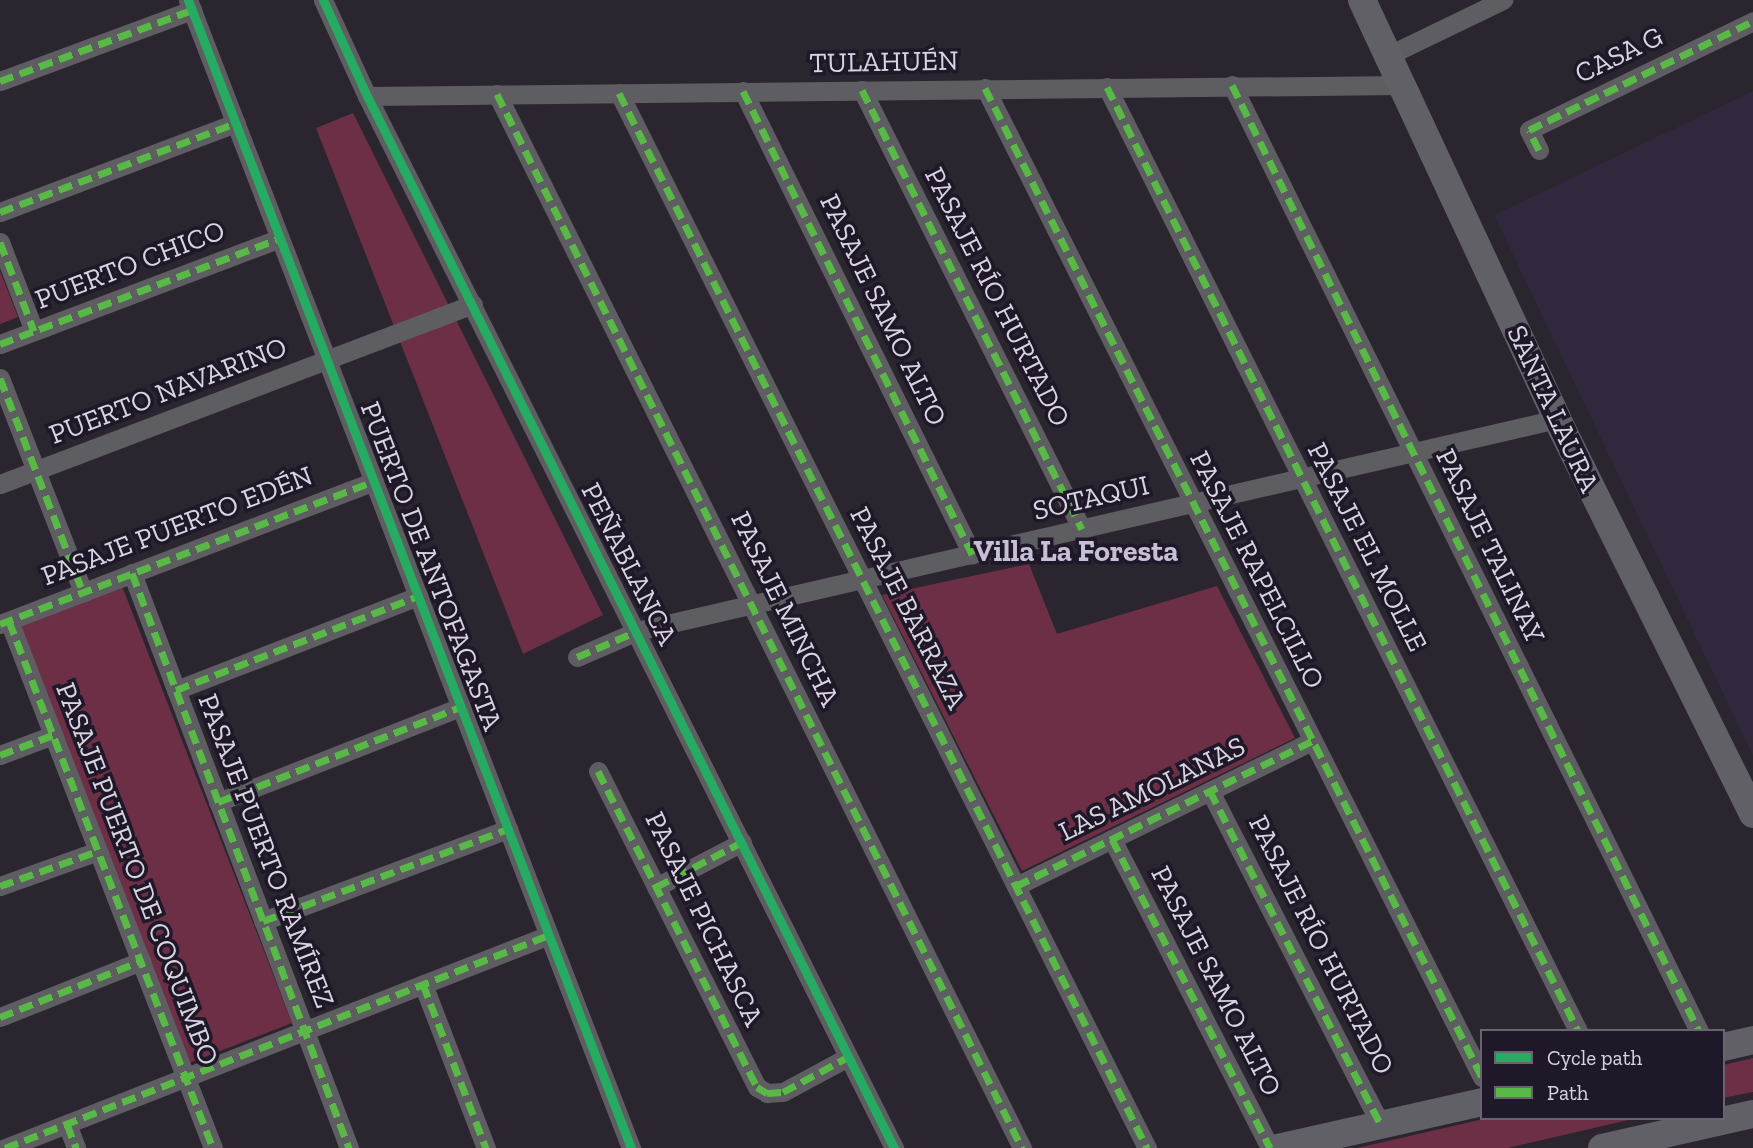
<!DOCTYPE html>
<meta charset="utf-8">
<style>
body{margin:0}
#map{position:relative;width:1753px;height:1148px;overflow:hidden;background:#2a252f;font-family:"Zilla Slab",serif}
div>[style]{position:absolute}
.built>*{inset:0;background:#32283e}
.green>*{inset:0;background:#6d2f46}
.street>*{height:19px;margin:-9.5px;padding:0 9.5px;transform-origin:9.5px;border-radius:9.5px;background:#5e5d62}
.secondary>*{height:28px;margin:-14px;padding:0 14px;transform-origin:14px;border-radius:14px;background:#616066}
.quiet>*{height:7px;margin-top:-3.5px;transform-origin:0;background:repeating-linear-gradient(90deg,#58b947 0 14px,transparent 0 21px)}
.cycleway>*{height:9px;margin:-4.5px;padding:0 4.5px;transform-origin:4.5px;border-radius:4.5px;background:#26ab63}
span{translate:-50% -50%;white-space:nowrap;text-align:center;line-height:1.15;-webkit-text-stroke:7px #1f1829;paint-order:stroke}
.street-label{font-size:28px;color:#d9d4e0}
.neighbourhood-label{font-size:30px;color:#c8bed6;font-weight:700}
.legend{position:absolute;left:1480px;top:1029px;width:245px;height:91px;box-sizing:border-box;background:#1f1829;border:2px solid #696372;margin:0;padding:9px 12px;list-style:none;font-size:21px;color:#d9d4e0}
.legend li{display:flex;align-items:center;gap:14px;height:35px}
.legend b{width:35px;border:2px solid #696372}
</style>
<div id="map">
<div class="built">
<i style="clip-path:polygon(1753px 91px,1753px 756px,1494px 215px)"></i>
</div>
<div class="green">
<i style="clip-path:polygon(353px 113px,603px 615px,523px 654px,316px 128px)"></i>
<i style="clip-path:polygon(0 271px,18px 317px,0 324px)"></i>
<i style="clip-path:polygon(1029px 564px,1057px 634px,1217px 586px,1295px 738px,1022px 871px,882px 595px)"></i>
<i style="clip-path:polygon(122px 586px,292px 1023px,189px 1063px,19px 626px)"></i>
<i style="clip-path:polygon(1753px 1058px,1753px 1092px,1723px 1098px,1723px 1065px)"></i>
<i style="clip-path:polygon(1488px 1118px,1637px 1118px,1508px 1148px,1357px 1148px)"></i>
</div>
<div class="street">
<i style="left:188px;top:0;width:1231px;rotate:68.9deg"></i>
<i style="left:323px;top:0;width:106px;rotate:65.4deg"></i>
<i style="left:367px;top:96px;width:1177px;rotate:63.39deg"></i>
<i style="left:1389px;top:55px;width:127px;rotate:-25.8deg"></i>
<i style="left:0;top:81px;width:205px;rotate:-20.3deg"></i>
<i style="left:1232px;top:85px;width:1055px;rotate:63.73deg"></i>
<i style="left:1107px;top:87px;width:1055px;rotate:63.48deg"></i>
<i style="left:985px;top:88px;width:1107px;rotate:63.32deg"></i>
<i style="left:862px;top:90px;width:491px;rotate:63.4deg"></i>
<i style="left:743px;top:91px;width:517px;rotate:63.68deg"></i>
<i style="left:619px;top:93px;width:1180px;rotate:63.41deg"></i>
<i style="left:497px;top:94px;width:1178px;rotate:63.52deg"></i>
<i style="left:367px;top:96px;width:1036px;rotate:-0.61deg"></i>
<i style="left:1539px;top:150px;width:22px;rotate:-117deg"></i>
<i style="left:1529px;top:130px;width:249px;rotate:-25.9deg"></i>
<i style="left:0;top:212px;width:252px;rotate:-20.7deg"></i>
<i style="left:0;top:242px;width:95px;rotate:69.1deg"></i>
<i style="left:0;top:344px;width:299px;rotate:-20.7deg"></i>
<i style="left:0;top:378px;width:230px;rotate:68.8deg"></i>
<i style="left:0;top:484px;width:506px;rotate:-20.83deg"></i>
<i style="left:132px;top:573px;width:615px;rotate:69.32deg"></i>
<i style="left:9px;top:621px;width:565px;rotate:68.84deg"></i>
<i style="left:0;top:624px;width:400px;rotate:-20.9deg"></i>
<i style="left:577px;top:657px;width:65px;rotate:-23.4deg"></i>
<i style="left:637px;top:631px;width:944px;rotate:-12.98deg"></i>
<i style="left:176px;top:690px;width:260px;rotate:-21.2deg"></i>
<i style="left:0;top:755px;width:57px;rotate:-20.7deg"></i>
<i style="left:598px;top:771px;width:354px;rotate:63.3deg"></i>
<i style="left:757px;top:1087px;width:12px;rotate:31deg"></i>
<i style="left:767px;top:1093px;width:16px;rotate:-4deg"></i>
<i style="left:783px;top:1092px;width:74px;rotate:-28.3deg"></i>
<i style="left:1210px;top:791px;width:375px;rotate:62.9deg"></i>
<i style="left:218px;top:802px;width:261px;rotate:-21.4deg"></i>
<i style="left:1112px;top:839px;width:347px;rotate:62.9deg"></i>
<i style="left:0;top:886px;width:104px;rotate:-19.7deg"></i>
<i style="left:1016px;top:886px;width:330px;rotate:-26.1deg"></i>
<i style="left:656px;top:887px;width:97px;rotate:-27.6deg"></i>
<i style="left:263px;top:921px;width:262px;rotate:-20.6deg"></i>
<i style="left:423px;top:984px;width:176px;rotate:69deg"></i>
<i style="left:0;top:1017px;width:152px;rotate:-21.7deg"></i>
<i style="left:67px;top:1124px;width:26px;rotate:69deg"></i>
<i style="left:5px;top:1148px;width:584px;rotate:-21.38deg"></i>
</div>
<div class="secondary">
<i style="left:1362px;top:0;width:462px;rotate:65deg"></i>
<i style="left:1557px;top:419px;width:441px;rotate:63.6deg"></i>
<i style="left:1723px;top:1047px;width:31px;rotate:-13deg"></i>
<i style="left:1278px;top:1148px;width:209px;rotate:-12.7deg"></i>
<i style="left:1602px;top:1148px;width:155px;rotate:-12.7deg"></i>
</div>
<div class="quiet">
<i style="left:0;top:81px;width:205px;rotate:-20.3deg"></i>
<i style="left:1232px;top:85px;width:1055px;rotate:63.73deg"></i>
<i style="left:1107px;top:87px;width:1055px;rotate:63.48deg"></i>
<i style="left:985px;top:88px;width:1107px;rotate:63.32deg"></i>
<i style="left:862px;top:90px;width:491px;rotate:63.4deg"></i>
<i style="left:743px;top:91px;width:517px;rotate:63.68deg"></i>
<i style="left:619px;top:93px;width:1180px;rotate:63.41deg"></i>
<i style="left:497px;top:94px;width:1178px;rotate:63.52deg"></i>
<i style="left:1539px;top:150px;width:22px;rotate:-117deg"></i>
<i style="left:1529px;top:130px;width:249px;rotate:-25.9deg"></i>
<i style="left:0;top:212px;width:252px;rotate:-20.7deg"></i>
<i style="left:0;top:242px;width:95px;rotate:69.1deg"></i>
<i style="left:0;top:344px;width:299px;rotate:-20.7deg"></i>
<i style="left:0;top:378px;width:230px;rotate:68.8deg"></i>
<i style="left:132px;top:573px;width:615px;rotate:69.32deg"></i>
<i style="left:9px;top:621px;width:565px;rotate:68.84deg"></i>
<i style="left:0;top:624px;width:400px;rotate:-20.9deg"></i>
<i style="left:577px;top:657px;width:65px;rotate:-23.4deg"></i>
<i style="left:176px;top:690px;width:260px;rotate:-21.2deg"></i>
<i style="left:0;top:755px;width:57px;rotate:-20.7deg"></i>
<i style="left:598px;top:771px;width:354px;rotate:63.3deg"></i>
<i style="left:757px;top:1087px;width:12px;rotate:31deg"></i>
<i style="left:767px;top:1093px;width:16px;rotate:-4deg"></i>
<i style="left:783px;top:1092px;width:74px;rotate:-28.3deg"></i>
<i style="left:1210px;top:791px;width:375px;rotate:62.9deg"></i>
<i style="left:218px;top:802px;width:261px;rotate:-21.4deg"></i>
<i style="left:1112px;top:839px;width:347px;rotate:62.9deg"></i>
<i style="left:0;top:886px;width:104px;rotate:-19.7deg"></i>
<i style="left:1016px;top:886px;width:330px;rotate:-26.1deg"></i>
<i style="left:656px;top:887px;width:97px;rotate:-27.6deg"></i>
<i style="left:263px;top:921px;width:262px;rotate:-20.6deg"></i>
<i style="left:423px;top:984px;width:176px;rotate:69deg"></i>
<i style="left:0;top:1017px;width:152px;rotate:-21.7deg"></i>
<i style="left:67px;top:1124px;width:26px;rotate:69deg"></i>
<i style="left:5px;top:1148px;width:584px;rotate:-21.38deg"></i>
</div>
<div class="cycleway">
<i style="left:188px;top:0;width:1231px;rotate:68.9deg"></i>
<i style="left:323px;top:0;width:106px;rotate:65.4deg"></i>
<i style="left:367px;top:96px;width:1177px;rotate:63.39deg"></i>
</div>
<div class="street-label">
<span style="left:1619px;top:55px;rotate:-26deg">CASA G</span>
<span style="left:884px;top:62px;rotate:-1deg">TULAHUÉN</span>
<span style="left:130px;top:265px;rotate:-21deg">PUERTO CHICO</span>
<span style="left:997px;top:297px;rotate:63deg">PASAJE RÍO HURTADO</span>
<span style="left:883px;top:310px;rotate:64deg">PASAJE SAMO ALTO</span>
<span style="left:168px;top:391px;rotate:-21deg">PUERTO NAVARINO</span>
<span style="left:1553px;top:409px;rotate:65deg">SANTA LAURA</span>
<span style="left:1091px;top:498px;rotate:-13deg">SOTAQUI</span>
<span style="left:177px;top:526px;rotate:-21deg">PASAJE PUERTO EDÉN</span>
<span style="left:1490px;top:546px;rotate:64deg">PASAJE TALINAY</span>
<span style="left:1367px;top:547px;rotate:63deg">PASAJE EL MOLLE</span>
<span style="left:629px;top:564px;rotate:63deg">PEÑABLANCA</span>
<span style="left:431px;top:566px;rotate:69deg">PUERTO DE ANTOFAGASTA</span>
<span style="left:1257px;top:570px;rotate:63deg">PASAJE RAPELCILLO</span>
<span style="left:908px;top:608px;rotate:63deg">PASAJE BARRAZA</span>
<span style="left:785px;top:609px;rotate:64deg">PASAJE MINCHA</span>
<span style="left:1152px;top:789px;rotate:-26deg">LAS AMOLANAS</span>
<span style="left:266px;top:851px;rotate:69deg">PASAJE PUERTO RAMÍREZ</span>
<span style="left:137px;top:874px;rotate:69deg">PASAJE PUERTO DE COQUIMBO</span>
<span style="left:704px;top:919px;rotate:64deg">PASAJE PICHASCA</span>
<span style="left:1321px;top:945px;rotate:63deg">PASAJE RÍO HURTADO</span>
<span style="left:1216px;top:981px;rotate:63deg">PASAJE SAMO ALTO</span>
</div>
<div class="neighbourhood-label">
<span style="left:1076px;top:551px">Villa La Foresta</span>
</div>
<ul class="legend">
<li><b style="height:9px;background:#26ab63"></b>Cycle path</li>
<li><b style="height:9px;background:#58b947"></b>Path</li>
</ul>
</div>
